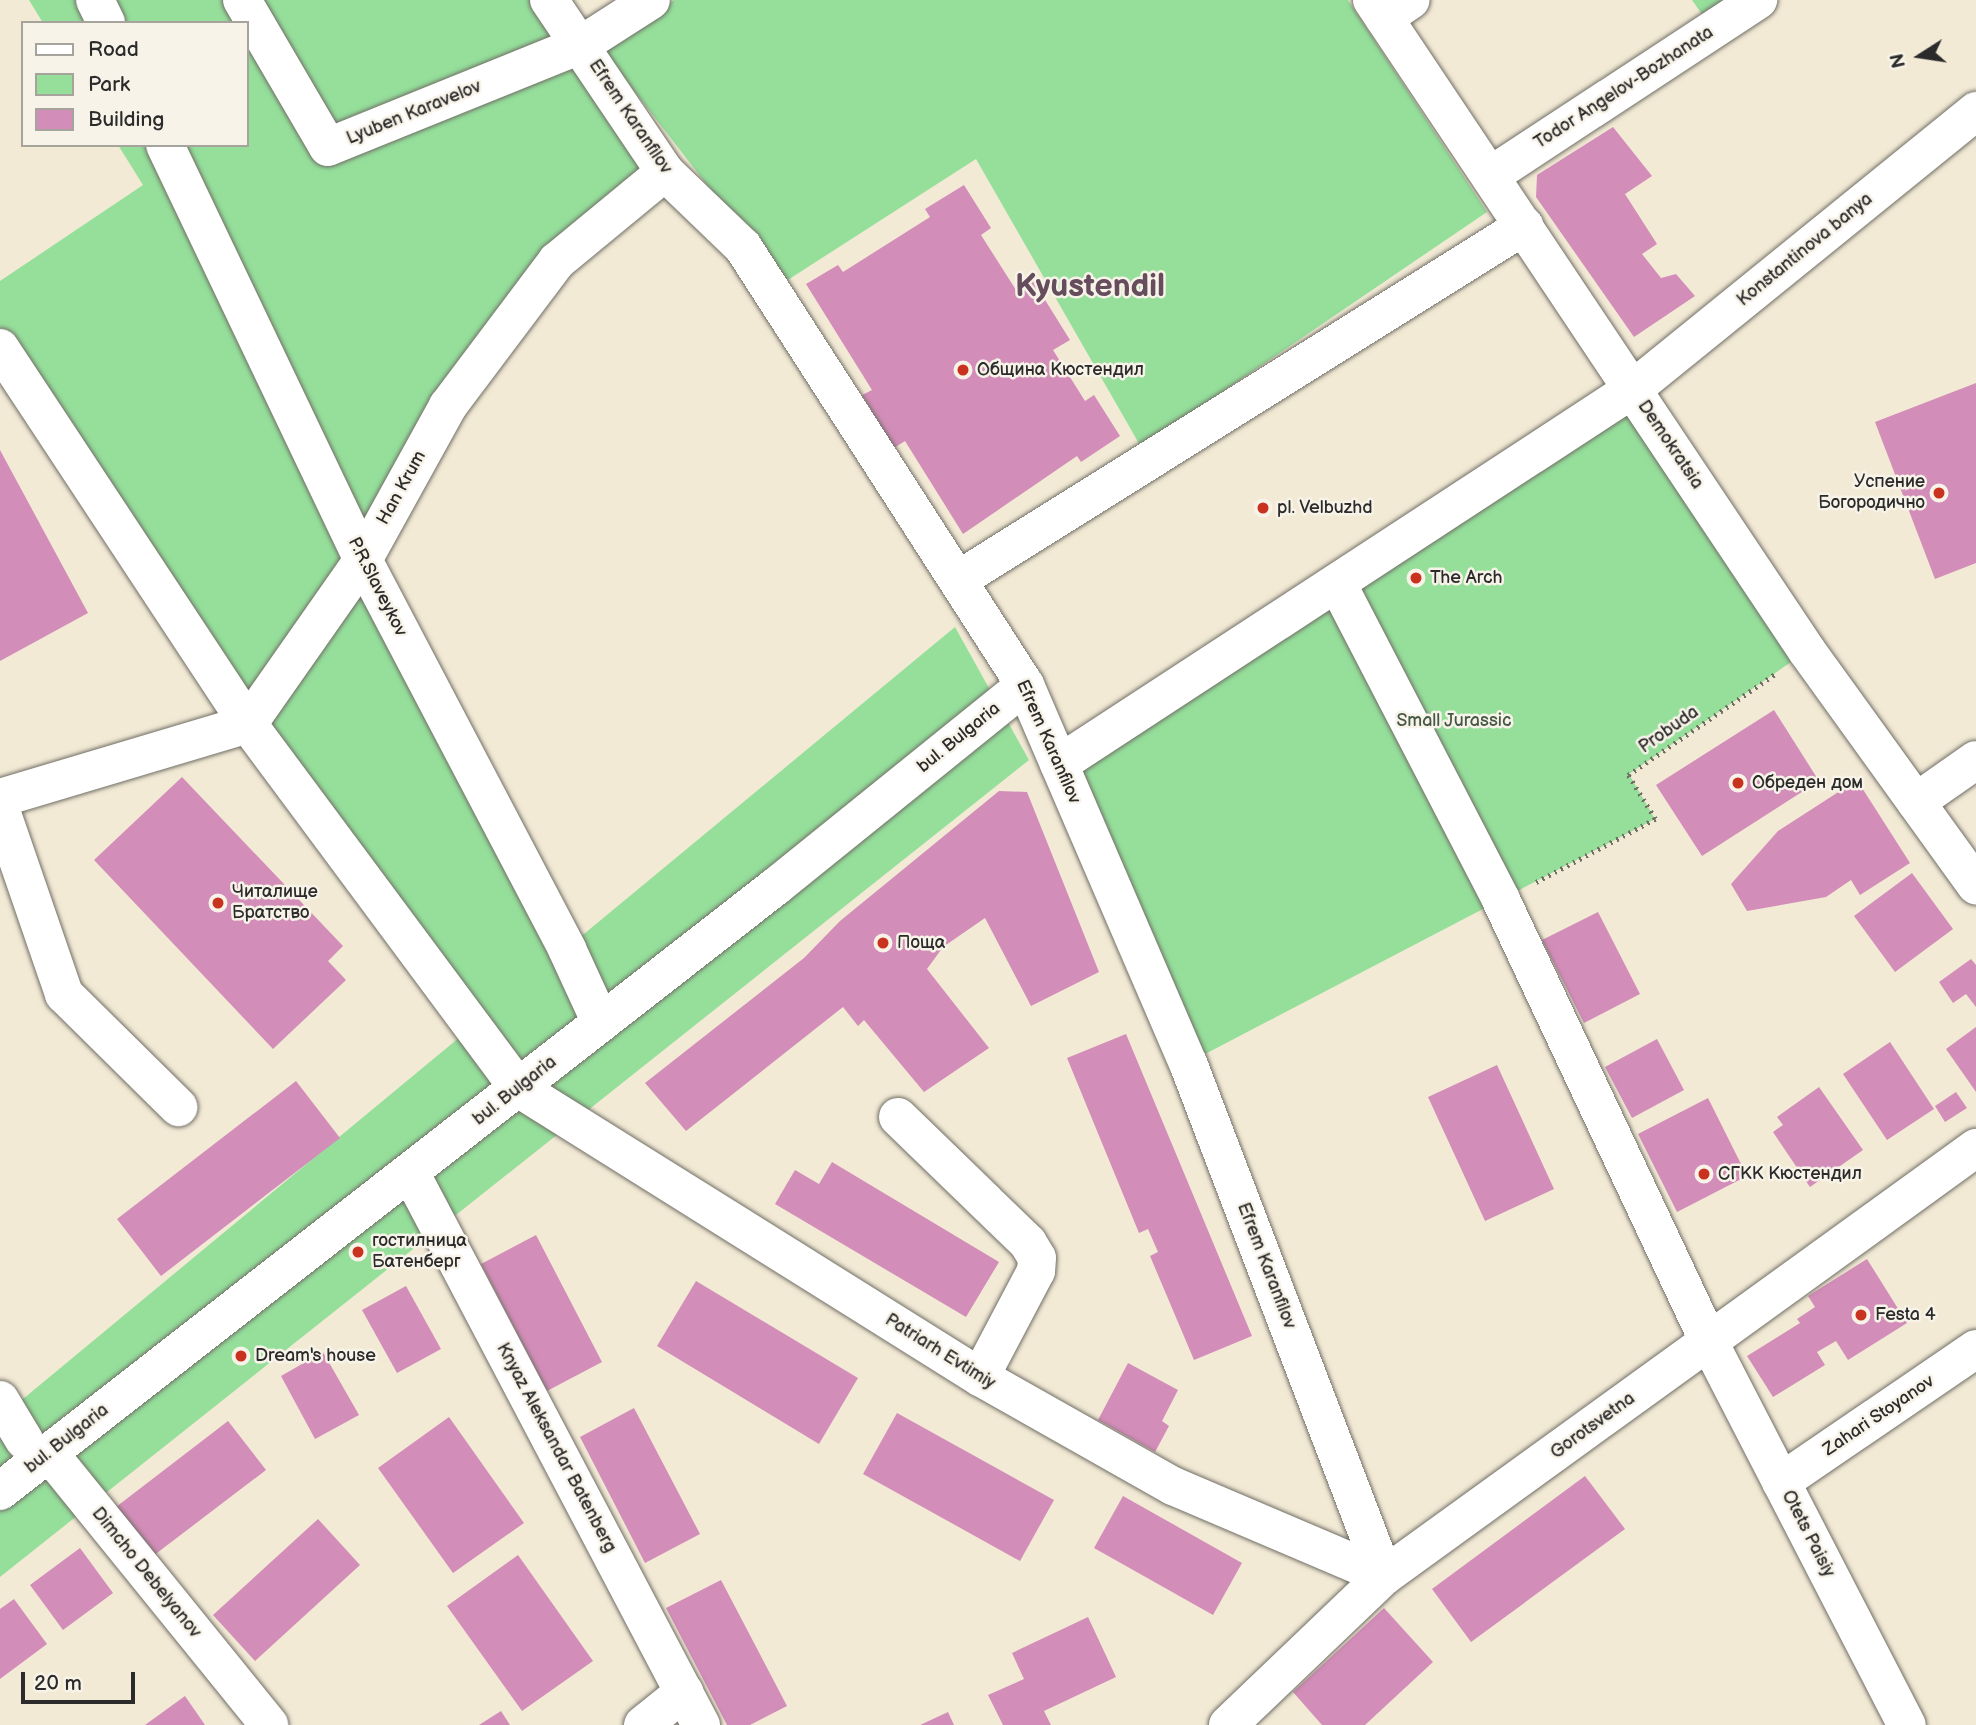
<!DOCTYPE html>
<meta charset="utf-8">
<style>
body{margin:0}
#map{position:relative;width:1976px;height:1725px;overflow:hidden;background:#f2ead5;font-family:"Balsamiq Sans",sans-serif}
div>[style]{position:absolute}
.green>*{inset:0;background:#95df9b}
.building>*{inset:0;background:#d38db9}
.path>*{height:4.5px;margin-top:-2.25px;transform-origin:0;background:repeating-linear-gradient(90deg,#716e66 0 2px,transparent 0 7px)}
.roads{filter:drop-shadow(0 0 2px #716e66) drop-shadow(0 0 2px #716e66)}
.minor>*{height:38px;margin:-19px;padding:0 19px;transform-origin:19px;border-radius:19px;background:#fff}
.dots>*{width:19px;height:19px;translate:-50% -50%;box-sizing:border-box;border:4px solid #f7f3e8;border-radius:50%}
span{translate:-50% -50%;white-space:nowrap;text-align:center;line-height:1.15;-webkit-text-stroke:5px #f7f3e8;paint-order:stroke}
.street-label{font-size:18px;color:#2b2b2b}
.poi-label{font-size:18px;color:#2b2b2b}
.left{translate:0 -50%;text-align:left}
.right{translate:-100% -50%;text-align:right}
.park-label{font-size:18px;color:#465847}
.town-label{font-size:32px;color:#664d5d;font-weight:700}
.legend{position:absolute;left:21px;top:21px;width:228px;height:126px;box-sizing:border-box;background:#f7f3e8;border:2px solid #a5a39c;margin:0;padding:9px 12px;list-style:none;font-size:21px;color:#2b2b2b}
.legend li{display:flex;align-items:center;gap:14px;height:35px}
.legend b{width:35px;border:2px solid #a5a39c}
.north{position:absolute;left:1885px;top:21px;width:70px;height:70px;-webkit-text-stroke:5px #f7f3e8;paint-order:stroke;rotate:258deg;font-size:19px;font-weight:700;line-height:28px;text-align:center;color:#2b2b2b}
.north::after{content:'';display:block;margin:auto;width:24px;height:32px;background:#2b2b2b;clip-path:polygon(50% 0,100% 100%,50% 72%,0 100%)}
.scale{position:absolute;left:21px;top:1672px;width:114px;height:32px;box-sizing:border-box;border:4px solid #2b2b2b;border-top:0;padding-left:9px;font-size:21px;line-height:24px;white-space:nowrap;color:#2b2b2b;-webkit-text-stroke:5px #f7f3e8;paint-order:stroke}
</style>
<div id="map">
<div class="green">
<i style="clip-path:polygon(29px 0,549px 0,665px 172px,557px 261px,363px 560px,567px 948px,955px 627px,1029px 760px,0 1577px,0 1418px,472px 1027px,0 329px,0 281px,143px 185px,118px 145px,247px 145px,247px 23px,43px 23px)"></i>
<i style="clip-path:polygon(674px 0,1348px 0,1487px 212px,1141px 447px,976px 159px,783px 283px,601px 48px)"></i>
<i style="clip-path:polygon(1692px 0,1758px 0,1713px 30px)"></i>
<i style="clip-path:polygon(1633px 389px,1807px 651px,1629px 774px,1655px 819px,1188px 1063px,1059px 764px)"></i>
</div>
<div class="building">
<i style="clip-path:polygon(1613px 127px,1652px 176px,1625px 194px,1657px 244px,1642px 254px,1661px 278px,1676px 274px,1695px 296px,1634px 337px,1536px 197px,1537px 175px)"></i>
<i style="clip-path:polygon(964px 185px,991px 228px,981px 235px,1016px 290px,1032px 279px,1070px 340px,1053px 350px,1085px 401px,1094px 395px,1120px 436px,1081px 462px,1077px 456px,963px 534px,905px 441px,894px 448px,862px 395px,872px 390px,806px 284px,838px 265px,843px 272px,930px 217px,925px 209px)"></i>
<i style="clip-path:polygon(1976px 383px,1976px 563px,1935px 579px,1875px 422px)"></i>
<i style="clip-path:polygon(0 450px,88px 613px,0 661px)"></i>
<i style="clip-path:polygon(1774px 710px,1819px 781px,1702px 856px,1656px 785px)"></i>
<i style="clip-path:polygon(182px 777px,343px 946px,328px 961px,346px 980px,273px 1049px,94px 860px)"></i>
<i style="clip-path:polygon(1857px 780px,1910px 863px,1860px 895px,1851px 880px,1826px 897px,1747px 911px,1731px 884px,1778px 831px)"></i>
<i style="clip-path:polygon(999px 791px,1027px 792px,1099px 972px,1031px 1006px,985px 918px,943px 947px,927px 969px,989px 1048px,924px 1092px,864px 1020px,858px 1026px,843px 1007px,686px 1131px,645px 1083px,804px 958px,840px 921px)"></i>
<i style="clip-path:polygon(1912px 873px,1953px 929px,1895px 972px,1854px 916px)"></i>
<i style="clip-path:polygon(1598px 912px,1640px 994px,1584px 1023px,1542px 940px)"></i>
<i style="clip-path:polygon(1971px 959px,1976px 965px,1976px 1007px,1966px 994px,1953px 1003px,1939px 982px)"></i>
<i style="clip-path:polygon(1976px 1027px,1976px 1092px,1946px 1049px)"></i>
<i style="clip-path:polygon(1126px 1034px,1252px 1336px,1194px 1360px,1150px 1256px,1158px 1252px,1148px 1229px,1139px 1233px,1067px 1058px)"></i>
<i style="clip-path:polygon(1657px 1039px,1684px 1090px,1632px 1118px,1605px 1067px)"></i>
<i style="clip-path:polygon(1890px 1042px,1934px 1109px,1887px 1140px,1843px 1074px)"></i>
<i style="clip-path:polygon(1497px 1065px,1554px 1189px,1485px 1221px,1428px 1097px)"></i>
<i style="clip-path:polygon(296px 1081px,340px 1138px,161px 1276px,117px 1219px)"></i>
<i style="clip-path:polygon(1819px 1087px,1863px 1150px,1810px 1187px,1773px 1132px,1783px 1125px,1777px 1117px)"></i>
<i style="clip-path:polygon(1956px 1092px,1967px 1108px,1945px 1122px,1935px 1106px)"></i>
<i style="clip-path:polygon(1708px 1098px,1747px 1176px,1677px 1212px,1638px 1134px)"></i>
<i style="clip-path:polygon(832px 1162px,999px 1262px,966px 1317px,775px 1204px,795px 1170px,819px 1184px)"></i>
<i style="clip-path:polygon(536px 1235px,602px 1362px,547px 1391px,481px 1264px)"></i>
<i style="clip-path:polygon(1867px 1259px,1907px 1323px,1848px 1360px,1836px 1341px,1817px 1352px,1825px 1365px,1773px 1397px,1747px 1356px,1800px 1323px,1797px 1319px,1815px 1307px,1808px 1296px)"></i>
<i style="clip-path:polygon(696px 1281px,858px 1378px,819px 1444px,657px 1346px)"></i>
<i style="clip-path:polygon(406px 1286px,441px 1349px,397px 1373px,362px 1310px)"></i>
<i style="clip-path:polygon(323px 1352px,359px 1415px,315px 1439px,281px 1376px)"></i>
<i style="clip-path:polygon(1128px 1363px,1178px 1390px,1162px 1421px,1169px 1426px,1155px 1452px,1098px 1420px)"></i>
<i style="clip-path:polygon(634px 1408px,700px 1534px,645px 1563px,580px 1437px)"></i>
<i style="clip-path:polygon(897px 1413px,1054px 1500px,1020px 1561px,863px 1474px)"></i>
<i style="clip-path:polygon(449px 1417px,524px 1523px,453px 1573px,378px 1468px)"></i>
<i style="clip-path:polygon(228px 1421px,266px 1470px,153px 1556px,116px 1507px)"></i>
<i style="clip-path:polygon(1585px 1476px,1625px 1529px,1471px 1642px,1432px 1589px)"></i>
<i style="clip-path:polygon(1123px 1496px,1242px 1563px,1213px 1615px,1094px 1548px)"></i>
<i style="clip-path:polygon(318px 1519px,360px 1565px,255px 1661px,213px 1615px)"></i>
<i style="clip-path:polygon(80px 1548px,113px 1593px,63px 1630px,30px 1585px)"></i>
<i style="clip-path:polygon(518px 1555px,593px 1661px,522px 1711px,447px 1606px)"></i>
<i style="clip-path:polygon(721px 1580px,787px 1706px,750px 1725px,727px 1725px,666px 1608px)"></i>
<i style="clip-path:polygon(14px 1599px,47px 1644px,0 1679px,0 1609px)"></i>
<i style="clip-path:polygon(1384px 1608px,1433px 1662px,1365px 1725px,1322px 1725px,1293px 1692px)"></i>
<i style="clip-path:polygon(1088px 1617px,1116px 1677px,1044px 1711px,1051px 1725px,1003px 1725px,988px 1695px,1024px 1679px,1012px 1653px)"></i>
<i style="clip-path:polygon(185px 1696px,205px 1725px,145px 1725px)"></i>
<i style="clip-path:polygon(501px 1711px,510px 1725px,479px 1725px)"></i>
<i style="clip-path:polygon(948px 1712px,954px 1725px,920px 1725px)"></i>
</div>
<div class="path">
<i style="left:1536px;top:882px;width:135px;rotate:-27.9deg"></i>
<i style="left:1655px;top:819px;width:52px;rotate:-121.5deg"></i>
<i style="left:1628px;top:775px;width:178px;rotate:-34.5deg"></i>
</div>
<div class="roads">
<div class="minor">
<i style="left:95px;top:0;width:25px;rotate:64deg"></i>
<i style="left:242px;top:0;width:170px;rotate:59.7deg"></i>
<i style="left:328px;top:147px;width:273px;rotate:-22deg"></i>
<i style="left:581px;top:45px;width:83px;rotate:-32.7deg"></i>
<i style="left:549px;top:0;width:207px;rotate:56deg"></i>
<i style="left:665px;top:172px;width:108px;rotate:43.9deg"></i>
<i style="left:743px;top:247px;width:521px;rotate:57.23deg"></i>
<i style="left:1025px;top:685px;width:412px;rotate:66.7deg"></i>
<i style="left:1188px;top:1063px;width:549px;rotate:69.09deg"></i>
<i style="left:1372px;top:0;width:783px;rotate:56.25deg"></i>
<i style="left:1807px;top:651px;width:289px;rotate:54.2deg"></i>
<i style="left:1384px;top:18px;width:32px;rotate:-34deg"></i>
<i style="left:165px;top:145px;width:460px;rotate:64.5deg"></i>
<i style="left:363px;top:560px;width:439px;rotate:62.3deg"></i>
<i style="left:567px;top:949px;width:81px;rotate:65.3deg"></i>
<i style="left:1490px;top:176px;width:321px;rotate:-33.3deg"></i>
<i style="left:0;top:348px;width:450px;rotate:56.6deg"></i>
<i style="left:248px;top:724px;width:453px;rotate:53.4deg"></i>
<i style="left:518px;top:1088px;width:545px;rotate:32.03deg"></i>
<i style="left:980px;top:1377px;width:222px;rotate:29.5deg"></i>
<i style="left:1173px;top:1486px;width:229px;rotate:23.1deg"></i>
<i style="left:958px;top:580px;width:668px;rotate:-32.02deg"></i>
<i style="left:1337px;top:583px;width:357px;rotate:62.6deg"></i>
<i style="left:1501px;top:900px;width:488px;rotate:64.8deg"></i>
<i style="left:1709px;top:1342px;width:431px;rotate:62.7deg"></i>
<i style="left:1059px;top:764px;width:686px;rotate:-33.16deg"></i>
<i style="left:1633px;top:389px;width:442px;rotate:-39deg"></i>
<i style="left:0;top:798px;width:259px;rotate:-16.6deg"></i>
<i style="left:248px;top:724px;width:200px;rotate:-55deg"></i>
<i style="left:363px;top:560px;width:176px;rotate:-61.1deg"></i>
<i style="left:448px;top:406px;width:181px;rotate:-53.1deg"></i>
<i style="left:557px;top:261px;width:140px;rotate:-39.5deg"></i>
<i style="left:1916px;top:802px;width:73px;rotate:-35deg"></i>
<i style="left:0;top:808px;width:197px;rotate:71deg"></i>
<i style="left:64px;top:994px;width:161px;rotate:44.7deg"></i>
<i style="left:898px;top:1117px;width:181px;rotate:44.1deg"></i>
<i style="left:1028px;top:1243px;width:17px;rotate:59deg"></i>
<i style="left:1037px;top:1258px;width:13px;rotate:94deg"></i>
<i style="left:1036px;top:1271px;width:120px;rotate:117.8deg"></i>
<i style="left:410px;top:1172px;width:625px;rotate:62.25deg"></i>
<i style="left:0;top:1400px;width:47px;rotate:59deg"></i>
<i style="left:49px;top:1453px;width:350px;rotate:51deg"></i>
<i style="left:1781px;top:1482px;width:236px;rotate:-34.3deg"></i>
<i style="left:0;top:1491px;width:983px;rotate:-37.93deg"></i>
<i style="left:775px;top:887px;width:321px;rotate:-38.9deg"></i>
<i style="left:643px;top:1725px;width:53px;rotate:-38.8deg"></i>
<i style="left:1228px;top:1725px;width:216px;rotate:-43.7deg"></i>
<i style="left:1384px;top:1576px;width:731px;rotate:-35.87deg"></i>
</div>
</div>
<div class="dots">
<i style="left:963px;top:370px;background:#c8321e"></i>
<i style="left:1939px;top:493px;background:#c8321e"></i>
<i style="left:1263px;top:508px;background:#c8321e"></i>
<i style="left:1416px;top:578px;background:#c8321e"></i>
<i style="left:1738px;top:783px;background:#c8321e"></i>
<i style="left:218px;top:903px;background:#c8321e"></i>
<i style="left:883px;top:943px;background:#c8321e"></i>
<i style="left:1704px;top:1174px;background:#c8321e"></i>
<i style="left:358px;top:1252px;background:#c8321e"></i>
<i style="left:1861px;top:1315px;background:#c8321e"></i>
<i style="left:241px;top:1356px;background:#c8321e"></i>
</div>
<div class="street-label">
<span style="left:1624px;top:88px;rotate:-33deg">Todor Angelov-Bozhanata</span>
<span style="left:414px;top:113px;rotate:-22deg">Lyuben Karavelov</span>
<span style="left:630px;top:117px;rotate:56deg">Efrem Karanfilov</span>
<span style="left:1805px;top:250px;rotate:-39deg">Konstantinova banya</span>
<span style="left:1670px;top:445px;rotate:56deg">Demokratsia</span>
<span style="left:402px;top:488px;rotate:-61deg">Han Krum</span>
<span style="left:377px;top:587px;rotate:63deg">P.R.Slaveykov</span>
<span style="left:1669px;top:730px;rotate:-35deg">Probuda</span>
<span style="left:959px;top:738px;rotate:-39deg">bul. Bulgaria</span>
<span style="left:1048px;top:742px;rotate:66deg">Efrem Karanfilov</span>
<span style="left:515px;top:1091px;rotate:-38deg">bul. Bulgaria</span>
<span style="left:1266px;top:1266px;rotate:69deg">Efrem Karanfilov</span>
<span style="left:940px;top:1352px;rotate:32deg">Patriarh Evtimiy</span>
<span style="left:1879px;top:1416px;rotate:-34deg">Zahari Stoyanov</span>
<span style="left:1593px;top:1426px;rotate:-36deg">Gorotsvetna</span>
<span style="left:67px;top:1439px;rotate:-38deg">bul. Bulgaria</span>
<span style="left:556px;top:1448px;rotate:62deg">Knyaz Aleksandar Batenberg</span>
<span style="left:1808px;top:1534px;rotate:63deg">Otets Paisiy</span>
<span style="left:146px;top:1573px;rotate:51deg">Dimcho Debelyanov</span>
</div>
<div class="poi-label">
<span class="left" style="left:977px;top:370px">Община Кюстендил</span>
<span class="right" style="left:1925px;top:493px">Успение<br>Богородично</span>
<span class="left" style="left:1277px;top:508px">pl. Velbuzhd</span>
<span class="left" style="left:1430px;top:578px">The Arch</span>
<span class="left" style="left:1752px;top:783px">Обреден дом</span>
<span class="left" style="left:232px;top:903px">Читалище<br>Братство</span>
<span class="left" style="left:897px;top:943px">Поща</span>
<span class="left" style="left:1718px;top:1174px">СГКК Кюстендил</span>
<span class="left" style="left:372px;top:1252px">гостилница<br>Батенберг</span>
<span class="left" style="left:1875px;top:1315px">Festa 4</span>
<span class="left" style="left:255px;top:1356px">Dream's house</span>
</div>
<div class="park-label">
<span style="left:1454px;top:721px">Small Jurassic</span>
</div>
<div class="town-label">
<span style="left:1090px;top:287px">Kyustendil</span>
</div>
<ul class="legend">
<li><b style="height:9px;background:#fff"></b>Road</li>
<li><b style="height:19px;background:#95df9b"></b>Park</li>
<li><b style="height:19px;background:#d38db9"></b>Building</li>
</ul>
<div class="north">N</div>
<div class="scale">20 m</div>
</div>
